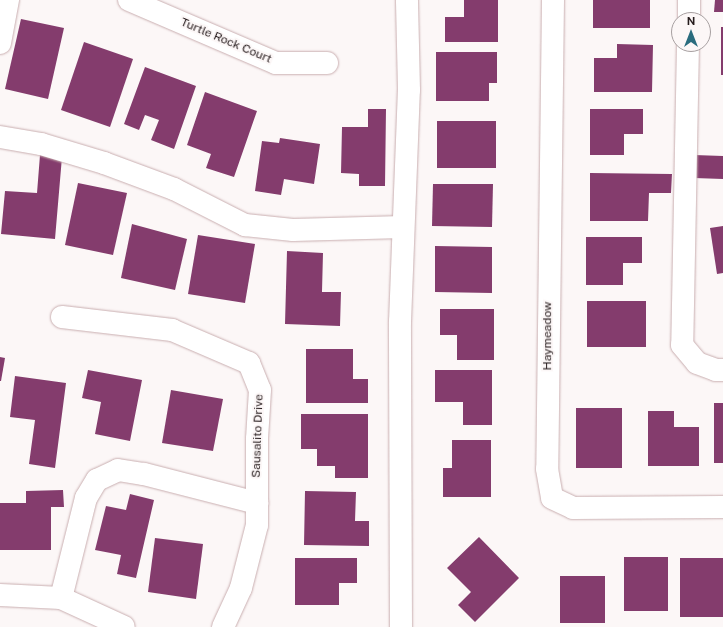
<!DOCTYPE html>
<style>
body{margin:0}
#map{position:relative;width:723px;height:627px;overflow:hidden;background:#fcf7f7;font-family:"Public Sans",sans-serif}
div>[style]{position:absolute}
.building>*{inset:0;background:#843c6d}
.roads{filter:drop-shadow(0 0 1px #c9aeb0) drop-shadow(0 0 1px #c9aeb0)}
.minor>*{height:22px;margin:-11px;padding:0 11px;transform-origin:11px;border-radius:11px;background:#fff}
span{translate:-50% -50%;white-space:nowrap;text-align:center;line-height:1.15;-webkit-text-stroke:4px #fcf7f7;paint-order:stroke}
.street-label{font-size:12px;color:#261c1d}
.north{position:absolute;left:671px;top:12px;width:40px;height:40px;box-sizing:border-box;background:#fcf7f7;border:1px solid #a69fa0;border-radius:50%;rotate:0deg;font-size:11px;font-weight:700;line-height:16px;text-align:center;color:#261c1d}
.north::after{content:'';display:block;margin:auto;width:14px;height:18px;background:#2a6c7e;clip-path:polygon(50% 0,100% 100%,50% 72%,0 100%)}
</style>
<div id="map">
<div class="building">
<i style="clip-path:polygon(464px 0,498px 0,498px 42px,445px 42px,445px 17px,464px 17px)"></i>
<i style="clip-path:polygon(593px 0,650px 0,650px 28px,593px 28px)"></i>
<i style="clip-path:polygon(715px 0,723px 0,723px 12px,714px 12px)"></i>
<i style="clip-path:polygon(21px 19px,64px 28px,48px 99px,5px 89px)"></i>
<i style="clip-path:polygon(721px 27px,723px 27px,723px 75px,721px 75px)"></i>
<i style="clip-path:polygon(84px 42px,133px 59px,110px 127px,61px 110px)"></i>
<i style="clip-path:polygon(617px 44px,653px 45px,652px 92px,594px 92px,594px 58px,617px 58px)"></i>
<i style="clip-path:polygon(436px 52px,497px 52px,497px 83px,489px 83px,489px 101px,436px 101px)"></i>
<i style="clip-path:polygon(145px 67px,196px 86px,174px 149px,151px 140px,159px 120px,145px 115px,139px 130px,124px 124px)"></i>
<i style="clip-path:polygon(205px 92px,257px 111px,234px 177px,206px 168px,211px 154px,187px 145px)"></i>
<i style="clip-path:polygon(368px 109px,386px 109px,385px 186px,359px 186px,359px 174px,341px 173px,342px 127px,368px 127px)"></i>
<i style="clip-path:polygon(590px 109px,643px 109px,643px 134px,624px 134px,624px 155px,590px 155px)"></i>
<i style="clip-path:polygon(437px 121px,496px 121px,496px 168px,437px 168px)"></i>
<i style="clip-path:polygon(280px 138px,320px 144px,314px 184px,284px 179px,281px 195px,255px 191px,262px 141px,279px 143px)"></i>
<i style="clip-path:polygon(40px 155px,62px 157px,55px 239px,1px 234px,5px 191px,37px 193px)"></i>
<i style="clip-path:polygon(694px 155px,723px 156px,723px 179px,694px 178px)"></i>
<i style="clip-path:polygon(590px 173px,672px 174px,671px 193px,649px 193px,648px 221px,590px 221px)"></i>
<i style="clip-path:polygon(78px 183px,127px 193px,113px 255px,65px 245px)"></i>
<i style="clip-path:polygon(433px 184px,493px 184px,492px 227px,432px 226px)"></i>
<i style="clip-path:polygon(132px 224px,187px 239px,175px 290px,121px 278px)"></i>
<i style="clip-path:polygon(723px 226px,723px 273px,717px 274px,710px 228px)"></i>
<i style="clip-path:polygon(198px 235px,255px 244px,245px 303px,188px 294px)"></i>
<i style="clip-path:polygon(586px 237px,642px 237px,642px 263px,623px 263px,623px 285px,586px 285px)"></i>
<i style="clip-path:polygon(435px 246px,492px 247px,492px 293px,435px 292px)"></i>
<i style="clip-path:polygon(287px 251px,323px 253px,322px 292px,341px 292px,340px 326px,285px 324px)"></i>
<i style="clip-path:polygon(587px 301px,646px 301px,646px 347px,587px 347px)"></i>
<i style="clip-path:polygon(440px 309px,494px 309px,494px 360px,457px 360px,457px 335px,440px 335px)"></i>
<i style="clip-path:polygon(306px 349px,353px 349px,353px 379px,368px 379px,368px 403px,306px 403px)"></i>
<i style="clip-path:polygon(0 357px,5px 358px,1px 381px,0 381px)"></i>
<i style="clip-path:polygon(88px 370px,142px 380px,130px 441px,95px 434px,101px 402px,82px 398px)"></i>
<i style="clip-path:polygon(435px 370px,492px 370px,492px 425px,463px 425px,463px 402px,435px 402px)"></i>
<i style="clip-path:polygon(15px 376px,66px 383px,55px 468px,29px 464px,35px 420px,10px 417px)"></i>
<i style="clip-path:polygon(171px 390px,223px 399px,213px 451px,162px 443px)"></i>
<i style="clip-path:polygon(714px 403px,723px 403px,723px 463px,714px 463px)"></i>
<i style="clip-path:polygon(576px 408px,622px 408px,622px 468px,576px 468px)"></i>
<i style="clip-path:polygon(648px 411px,674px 411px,674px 427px,699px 427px,699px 466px,648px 466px)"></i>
<i style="clip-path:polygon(301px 414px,368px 414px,368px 478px,335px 478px,335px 466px,317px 466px,317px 449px,301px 449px)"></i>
<i style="clip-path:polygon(452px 440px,491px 440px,491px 497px,443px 497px,443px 468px,452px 468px)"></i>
<i style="clip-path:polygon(63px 490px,64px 507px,51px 507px,51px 550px,0 550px,0 503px,26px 503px,26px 491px)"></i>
<i style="clip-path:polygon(305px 491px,356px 492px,355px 521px,369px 521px,369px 546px,304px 545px)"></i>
<i style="clip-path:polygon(130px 494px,154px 500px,136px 578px,117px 574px,121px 555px,95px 550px,106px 506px,126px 510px)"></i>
<i style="clip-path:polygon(479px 537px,519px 578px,475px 622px,458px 605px,471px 592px,447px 568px)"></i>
<i style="clip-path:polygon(155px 538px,203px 544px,196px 599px,148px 592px)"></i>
<i style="clip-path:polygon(624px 557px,668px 557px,668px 611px,624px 611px)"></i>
<i style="clip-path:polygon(295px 558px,357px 558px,357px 583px,339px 583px,339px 605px,295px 605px)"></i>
<i style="clip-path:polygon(680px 558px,723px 558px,723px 617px,680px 617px)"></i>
<i style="clip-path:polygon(560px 576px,605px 576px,605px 623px,560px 623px)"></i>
</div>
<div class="roads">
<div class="minor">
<i style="left:129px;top:0;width:160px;rotate:23.2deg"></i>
<i style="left:276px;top:63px;width:51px"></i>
<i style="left:553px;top:0;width:469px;rotate:90.7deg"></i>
<i style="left:547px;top:469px;width:29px;rotate:80deg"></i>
<i style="left:552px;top:498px;width:23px;rotate:25deg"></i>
<i style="left:573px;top:508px;width:150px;rotate:-0.4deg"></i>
<i style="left:689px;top:20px;width:20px;rotate:-90deg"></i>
<i style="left:0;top:43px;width:44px;rotate:-79.5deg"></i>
<i style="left:688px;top:44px;width:301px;rotate:91.1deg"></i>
<i style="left:682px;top:345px;width:23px;rotate:50deg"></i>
<i style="left:697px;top:363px;width:20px;rotate:20deg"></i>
<i style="left:716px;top:370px;width:7px"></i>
<i style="left:0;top:137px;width:42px;rotate:9.7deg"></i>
<i style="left:41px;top:144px;width:66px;rotate:16.8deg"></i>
<i style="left:104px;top:163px;width:75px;rotate:20.4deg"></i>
<i style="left:174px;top:189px;width:80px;rotate:26.9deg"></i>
<i style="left:245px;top:225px;width:48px;rotate:5.9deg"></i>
<i style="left:293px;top:230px;width:110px;rotate:-1.6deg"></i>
<i style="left:62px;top:317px;width:111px;rotate:6.7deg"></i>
<i style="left:172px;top:330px;width:84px;rotate:23.2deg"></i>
<i style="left:249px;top:363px;width:29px;rotate:68deg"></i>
<i style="left:260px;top:390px;width:49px;rotate:93.5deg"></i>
<i style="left:257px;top:439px;width:86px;rotate:90deg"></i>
<i style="left:257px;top:525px;width:65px;rotate:104.3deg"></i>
<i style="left:241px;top:588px;width:43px;rotate:114.8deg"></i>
<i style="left:0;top:595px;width:61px;rotate:2.8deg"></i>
<i style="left:61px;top:598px;width:69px;rotate:24.7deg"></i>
<i style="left:61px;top:598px;width:103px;rotate:-76deg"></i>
<i style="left:86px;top:498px;width:21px;rotate:-59deg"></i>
<i style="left:97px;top:480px;width:23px;rotate:-25deg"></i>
<i style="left:118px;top:470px;width:26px;rotate:9deg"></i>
<i style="left:144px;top:474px;width:117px;rotate:14.4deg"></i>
<i style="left:401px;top:627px;width:305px;rotate:-90.2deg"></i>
<i style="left:400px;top:322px;width:232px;rotate:-87.8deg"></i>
<i style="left:409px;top:90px;width:90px;rotate:-91.3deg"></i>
</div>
</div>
<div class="street-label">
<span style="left:226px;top:41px;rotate:23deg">Turtle Rock Court</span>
<span style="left:548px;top:336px;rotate:-90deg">Haymeadow</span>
<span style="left:258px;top:436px;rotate:-88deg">Sausalito Drive</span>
</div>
<div class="north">N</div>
</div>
